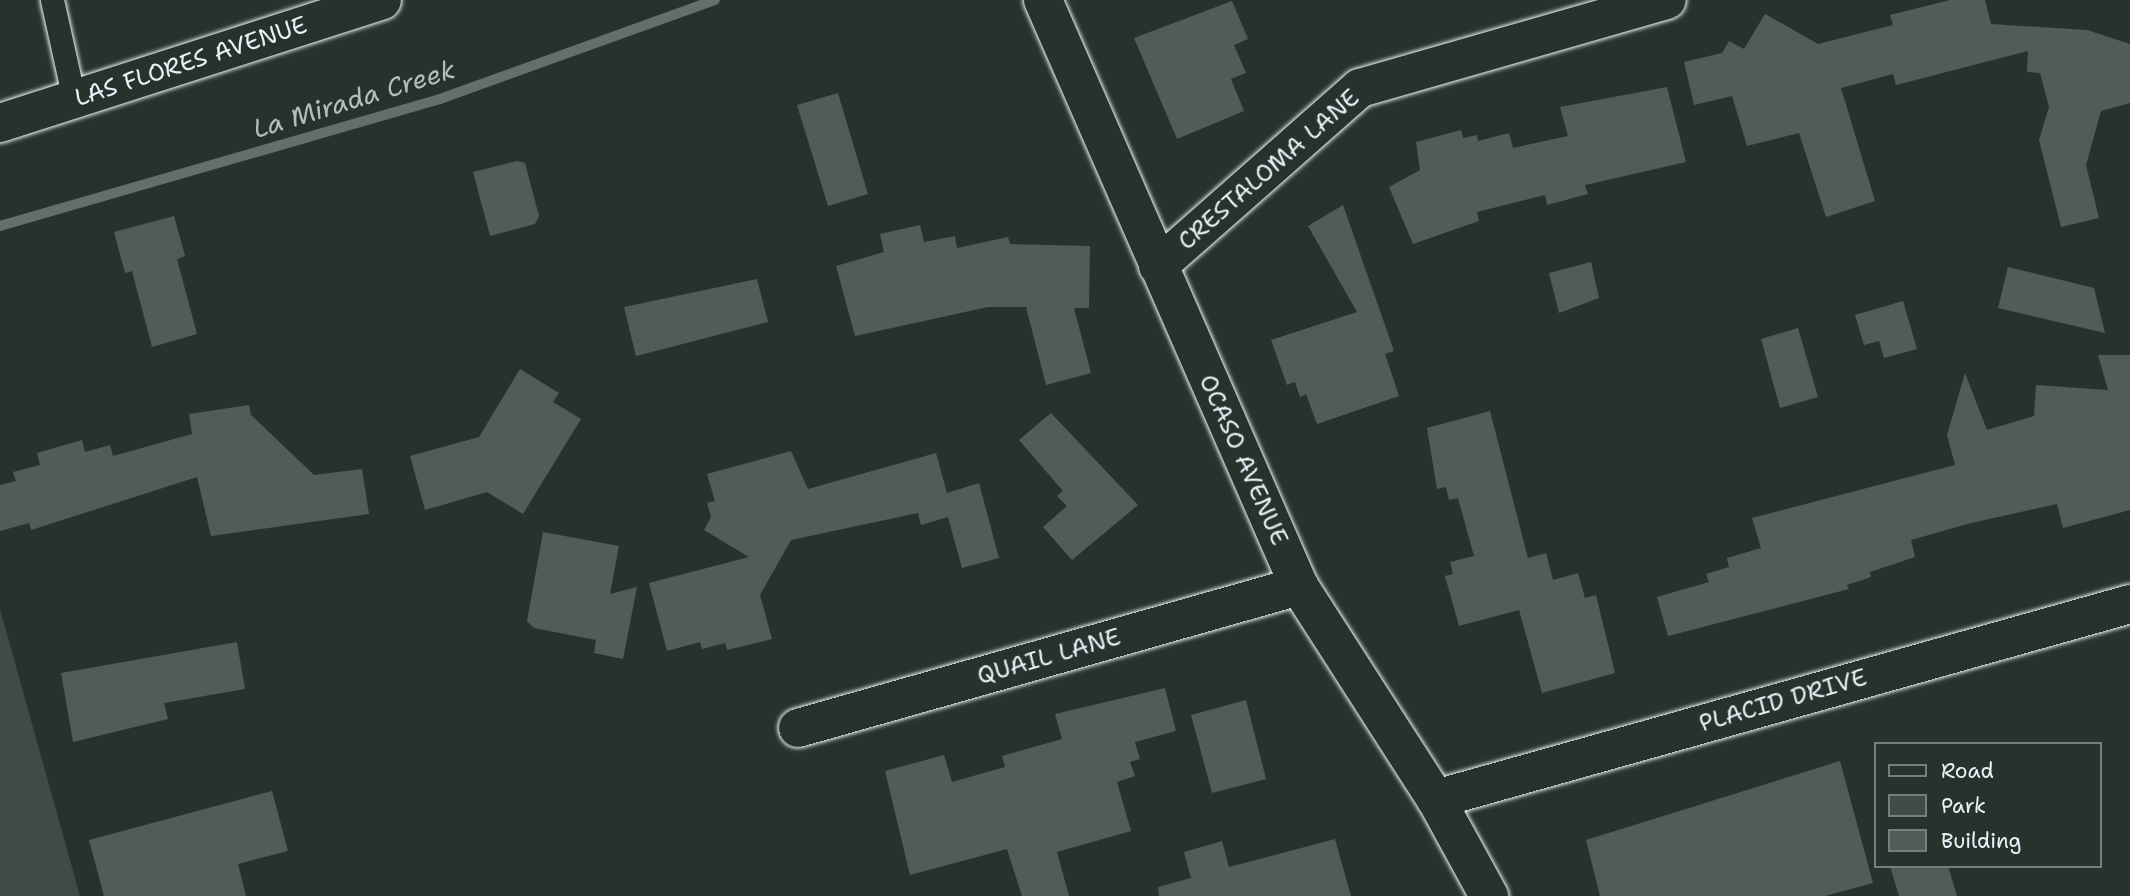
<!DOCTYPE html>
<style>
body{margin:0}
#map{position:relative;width:2130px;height:896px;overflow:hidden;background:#26332d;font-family:"Shantell Sans",sans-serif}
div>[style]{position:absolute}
.green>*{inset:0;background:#3e4b47}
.stream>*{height:10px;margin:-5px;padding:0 5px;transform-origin:5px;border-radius:5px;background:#636f6d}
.building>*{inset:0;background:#505c59}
.roads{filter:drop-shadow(0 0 2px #e8f1f8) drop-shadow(0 0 2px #e8f1f8)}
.service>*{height:23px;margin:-11.5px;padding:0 11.5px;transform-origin:11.5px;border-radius:11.5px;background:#26332d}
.minor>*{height:38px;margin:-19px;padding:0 19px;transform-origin:19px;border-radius:19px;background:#26332d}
.tertiary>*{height:38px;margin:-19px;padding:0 19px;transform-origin:19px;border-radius:19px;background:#26332d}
span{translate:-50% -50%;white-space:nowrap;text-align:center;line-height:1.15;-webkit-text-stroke:5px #26332d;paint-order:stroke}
.street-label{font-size:24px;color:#e8f1f8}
.water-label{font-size:26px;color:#b3bdc0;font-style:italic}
.legend{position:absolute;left:1874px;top:742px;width:228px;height:126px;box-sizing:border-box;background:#26332d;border:2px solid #747f7e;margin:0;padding:9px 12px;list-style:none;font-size:21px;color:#e8f1f8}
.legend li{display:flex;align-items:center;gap:14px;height:35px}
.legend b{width:35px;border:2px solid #747f7e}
</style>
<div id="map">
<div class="green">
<i style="clip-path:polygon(0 609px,80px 896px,0 896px)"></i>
</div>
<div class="stream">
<i style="left:0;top:226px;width:458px;rotate:-16.1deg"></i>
<i style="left:440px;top:99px;width:292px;rotate:-19.8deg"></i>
</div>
<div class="building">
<i style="clip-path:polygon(1950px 0,1985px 0,1991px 24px,2087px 30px,2130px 44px,2130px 103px,2101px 111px,2086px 165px,2099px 218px,2061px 227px,2039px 140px,2049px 107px,2040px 73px,2027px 72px,2028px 51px,1896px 85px,1893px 74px,1841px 88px,1875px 201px,1826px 217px,1799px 133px,1747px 146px,1732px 96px,1694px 105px,1684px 62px,1722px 53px,1729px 41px,1744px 49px,1765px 14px,1818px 44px,1893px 25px,1890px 15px)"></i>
<i style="clip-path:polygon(1232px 1px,1248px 39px,1234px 45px,1246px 73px,1231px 79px,1244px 111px,1177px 139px,1134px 38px)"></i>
<i style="clip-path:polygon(1667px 87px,1686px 162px,1585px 185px,1588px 194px,1547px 205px,1545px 195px,1477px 212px,1479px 221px,1413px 244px,1389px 187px,1420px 170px,1416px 142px,1461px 130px,1463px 138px,1477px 135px,1478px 141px,1509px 133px,1513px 148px,1568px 136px,1560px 107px)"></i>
<i style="clip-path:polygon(838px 93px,868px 194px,828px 206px,797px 105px)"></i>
<i style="clip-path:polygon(517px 161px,525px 163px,539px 216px,535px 224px,490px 236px,473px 172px)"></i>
<i style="clip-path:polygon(1343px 205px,1394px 351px,1385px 354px,1399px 396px,1317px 424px,1306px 394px,1300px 397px,1295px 382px,1287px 385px,1271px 340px,1357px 312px,1308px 226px)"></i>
<i style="clip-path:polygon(174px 216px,185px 256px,177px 259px,197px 334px,152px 347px,132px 271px,125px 273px,114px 232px)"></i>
<i style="clip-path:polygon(920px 225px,924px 242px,955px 236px,957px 248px,1008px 237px,1010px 244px,1090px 246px,1089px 308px,1074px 308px,1091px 373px,1046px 385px,1026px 307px,988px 307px,855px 336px,836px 266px,884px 252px,880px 234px)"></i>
<i style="clip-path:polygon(1591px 262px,1599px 298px,1559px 313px,1549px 273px)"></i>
<i style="clip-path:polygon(2008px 267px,2094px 288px,2105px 333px,1998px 308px)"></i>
<i style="clip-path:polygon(757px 279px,768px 322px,636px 356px,624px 307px)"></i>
<i style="clip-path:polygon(1903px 301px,1917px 349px,1884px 358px,1879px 341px,1864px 345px,1855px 315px)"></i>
<i style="clip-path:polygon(1798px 328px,1818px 397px,1780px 408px,1761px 339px)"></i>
<i style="clip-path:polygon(2098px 355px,2130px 355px,2130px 510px,2063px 528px,2057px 504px,1971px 523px,1911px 540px,1915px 557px,1870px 572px,1871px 577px,1847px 585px,1849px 589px,1668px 636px,1657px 597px,1709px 582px,1706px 574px,1729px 567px,1727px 558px,1761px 548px,1752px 518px,1955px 465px,1947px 435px,1965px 373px,1987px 430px,2034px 416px,2036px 385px,2108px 390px)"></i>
<i style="clip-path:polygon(520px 369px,559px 393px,553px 402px,581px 419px,523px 514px,487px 492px,425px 510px,410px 456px,479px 437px)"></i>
<i style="clip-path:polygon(249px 405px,251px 415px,314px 475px,362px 469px,369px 514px,211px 536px,197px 477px,31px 530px,29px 523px,0 531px,0 485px,16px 481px,13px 472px,40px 465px,37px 453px,82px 440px,85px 452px,110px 445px,113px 456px,192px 434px,189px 414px)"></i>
<i style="clip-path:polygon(1490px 411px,1528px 558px,1546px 553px,1553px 580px,1578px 573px,1585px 598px,1596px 595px,1615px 673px,1542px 693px,1519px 610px,1459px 626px,1445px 576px,1453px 574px,1450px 562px,1474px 556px,1458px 498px,1449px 500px,1446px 487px,1437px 489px,1427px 428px)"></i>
<i style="clip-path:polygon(1051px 413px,1138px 505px,1072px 560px,1043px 527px,1067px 506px,1057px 496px,1063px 491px,1019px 440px)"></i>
<i style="clip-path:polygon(791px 451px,808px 489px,936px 453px,947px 493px,979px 483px,999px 558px,962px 568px,948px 517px,921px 525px,918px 513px,791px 540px,760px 595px,772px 639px,727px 650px,725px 643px,702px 649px,700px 642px,667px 651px,649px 583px,749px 557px,704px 530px,711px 517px,707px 503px,715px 501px,707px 474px)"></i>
<i style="clip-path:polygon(543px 532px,619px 546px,610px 594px,637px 587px,623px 659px,594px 653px,596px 640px,534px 628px,527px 621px)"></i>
<i style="clip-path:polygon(237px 642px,245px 689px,164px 703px,168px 719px,73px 742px,61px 673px)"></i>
<i style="clip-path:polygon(1165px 688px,1176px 731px,1135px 742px,1140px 759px,1130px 762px,1135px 776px,1117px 782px,1131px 831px,1057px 852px,1069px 896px,1022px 896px,1007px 849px,910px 875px,885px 771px,944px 755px,952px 782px,1005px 767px,1002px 756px,1062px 739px,1055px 714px)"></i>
<i style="clip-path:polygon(1246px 700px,1266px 779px,1212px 793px,1191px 715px)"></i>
<i style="clip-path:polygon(1840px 761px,1873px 883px,1825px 896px,1600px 896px,1586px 840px)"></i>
<i style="clip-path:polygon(272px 791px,288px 851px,238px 864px,246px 896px,104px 896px,89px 840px)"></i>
<i style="clip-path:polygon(1335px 839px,1351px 896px,1159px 896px,1158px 887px,1191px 878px,1184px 852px,1222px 841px,1229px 867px)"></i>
<i style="clip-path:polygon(1890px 866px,1948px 866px,1957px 896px,1899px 896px)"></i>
</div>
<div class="roads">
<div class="service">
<i style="left:52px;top:0;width:101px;rotate:77.5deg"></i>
</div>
<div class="minor">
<i style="left:1043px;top:0;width:639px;rotate:66.4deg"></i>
<i style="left:1299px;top:586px;width:253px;rotate:57.3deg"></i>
<i style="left:1436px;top:799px;width:111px;rotate:61.3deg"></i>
<i style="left:1158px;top:266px;width:269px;rotate:-41.4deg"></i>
<i style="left:1360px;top:88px;width:319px;rotate:-16deg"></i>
<i style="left:798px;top:728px;width:521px;rotate:-15.82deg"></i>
<i style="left:1436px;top:799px;width:721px;rotate:-15.69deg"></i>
</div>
<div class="tertiary">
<i style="left:0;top:123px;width:401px;rotate:-17.8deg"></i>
</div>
</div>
<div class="street-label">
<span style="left:191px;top:62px;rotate:-18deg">LAS FLORES AVENUE</span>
<span style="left:1269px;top:170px;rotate:-41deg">CRESTALOMA LANE</span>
<span style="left:1243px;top:460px;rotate:66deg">OCASO AVENUE</span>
<span style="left:1049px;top:657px;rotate:-16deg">QUAIL LANE</span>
<span style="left:1783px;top:701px;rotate:-16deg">PLACID DRIVE</span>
</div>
<div class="water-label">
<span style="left:354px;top:99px;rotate:-17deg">La Mirada Creek</span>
</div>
<ul class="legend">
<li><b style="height:9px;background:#26332d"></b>Road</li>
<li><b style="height:19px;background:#3e4b47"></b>Park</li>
<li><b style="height:19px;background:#505c59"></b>Building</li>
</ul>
</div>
